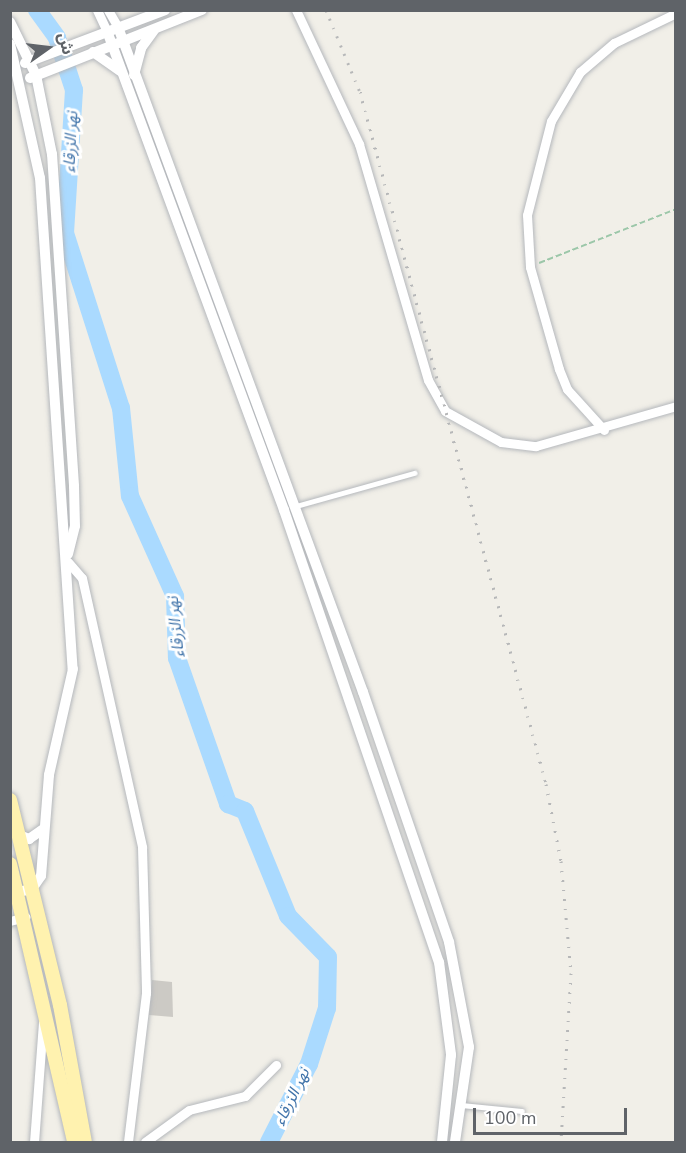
<!DOCTYPE html>
<meta charset="utf-8">
<style>
body{margin:0}
#map{position:relative;width:686px;height:1153px;overflow:hidden;background:#f1efe8;font-family:"Nunito Sans","Noto Sans Arabic",sans-serif}
div>[style]{position:absolute}
.river>*{height:18px;margin:-9px;padding:0 9px;transform-origin:9px;border-radius:9px;background:#aadaff}
.building>*{inset:0;background:#cccac5}
.path>*{height:1.5px;margin-top:-0.75px;transform-origin:0;background:repeating-linear-gradient(90deg,#9cc7a9 0 6px,transparent 0 9px)}
.roads{filter:drop-shadow(0 0 2px #b5b8bc) drop-shadow(0 0 2px #b5b8bc)}
.service>*{height:4.5px;margin:-2.25px;padding:0 2.25px;transform-origin:2.25px;border-radius:2.25px;background:#fff}
.minor>*{height:9px;margin:-4.5px;padding:0 4.5px;transform-origin:4.5px;border-radius:4.5px;background:#fff}
.tertiary>*{height:10px;margin:-5px;padding:0 5px;transform-origin:5px;border-radius:5px;background:#fff}
.primary>*{height:14px;margin:-7px;padding:0 7px;transform-origin:7px;border-radius:7px;background:#fff2af}
.rail>*{height:3px;margin-top:-1.5px;transform-origin:0;background:repeating-linear-gradient(90deg,#b6b7b8 0 1.5px,transparent 0 9.5px)}
span{translate:-50% -50%;white-space:nowrap;text-align:center;line-height:1.15;-webkit-text-stroke:6px #fff;paint-order:stroke}
.water-label{font-size:16px;color:#4174aa;font-style:italic}
.frame{position:absolute;inset:0;border:12px solid #5f6368;pointer-events:none}
.north{position:absolute;left:18px;top:18px;width:60px;height:60px;-webkit-text-stroke:4px #fff;paint-order:stroke;rotate:76deg;font-size:16px;font-weight:700;line-height:24px;text-align:center;color:#5f6368}
.north::after{content:'';display:block;margin:auto;width:21px;height:27px;background:#5f6368;clip-path:polygon(50% 0,100% 100%,50% 72%,0 100%)}
.scale{position:absolute;left:473px;top:1108px;width:154px;height:27px;box-sizing:border-box;border:3px solid #5f6368;border-top:0;padding-left:8px;font-size:18px;line-height:21px;white-space:nowrap;color:#5f6368;-webkit-text-stroke:4px #fff;paint-order:stroke}
</style>
<div id="map">
<div class="river">
<i style="left:37px;top:10px;width:34px;rotate:54deg"></i>
<i style="left:57px;top:38px;width:55px;rotate:71.9deg"></i>
<i style="left:74px;top:90px;width:143px;rotate:93.6deg"></i>
<i style="left:65px;top:233px;width:184px;rotate:72.3deg"></i>
<i style="left:121px;top:408px;width:88px;rotate:84.2deg"></i>
<i style="left:130px;top:496px;width:110px;rotate:65.8deg"></i>
<i style="left:175px;top:596px;width:62px;rotate:88.2deg"></i>
<i style="left:177px;top:658px;width:155px;rotate:70.7deg"></i>
<i style="left:228px;top:804px;width:18px;rotate:22deg"></i>
<i style="left:245px;top:811px;width:113px;rotate:67.7deg"></i>
<i style="left:288px;top:916px;width:57px;rotate:45.7deg"></i>
<i style="left:328px;top:957px;width:51px;rotate:91.1deg"></i>
<i style="left:327px;top:1008px;width:59px;rotate:107.8deg"></i>
<i style="left:309px;top:1064px;width:88px;rotate:117.1deg"></i>
</div>
<div class="building">
<i style="clip-path:polygon(152px 980px,172px 982px,173px 1017px,149px 1015px)"></i>
</div>
<div class="path">
<i style="left:539px;top:263px;width:147px;rotate:-21.5deg"></i>
</div>
<div class="roads">
<div class="service">
<i style="left:296px;top:506px;width:123px;rotate:-15.6deg"></i>
<i style="left:461px;top:1105px;width:61px;rotate:5.6deg"></i>
</div>
<div class="minor">
<i style="left:97px;top:10px;width:23px;rotate:65deg"></i>
<i style="left:108px;top:10px;width:20px;rotate:60deg"></i>
<i style="left:296px;top:10px;width:148px;rotate:64.8deg"></i>
<i style="left:359px;top:144px;width:246px;rotate:73.7deg"></i>
<i style="left:428px;top:380px;width:35px;rotate:61deg"></i>
<i style="left:445px;top:411px;width:64px;rotate:29deg"></i>
<i style="left:501px;top:442px;width:35px;rotate:7deg"></i>
<i style="left:536px;top:446px;width:146px;rotate:-15.9deg"></i>
<i style="left:604px;top:430px;width:55px;rotate:-132.1deg"></i>
<i style="left:567px;top:389px;width:22px;rotate:-112deg"></i>
<i style="left:559px;top:369px;width:106px;rotate:-105.9deg"></i>
<i style="left:530px;top:267px;width:52px;rotate:-93.3deg"></i>
<i style="left:527px;top:215px;width:97px;rotate:-75.7deg"></i>
<i style="left:551px;top:121px;width:57px;rotate:-59.4deg"></i>
<i style="left:580px;top:72px;width:45px;rotate:-40.5deg"></i>
<i style="left:614px;top:43px;width:69px;rotate:-25.8deg"></i>
<i style="left:68px;top:562px;width:21px;rotate:49deg"></i>
<i style="left:82px;top:578px;width:276px;rotate:77.4deg"></i>
<i style="left:142px;top:847px;width:146px;rotate:88.4deg"></i>
<i style="left:146px;top:993px;width:150px;rotate:96.9deg"></i>
<i style="left:10px;top:921px;width:16px;rotate:-15deg"></i>
<i style="left:34px;top:1142px;width:120px;rotate:-85.7deg"></i>
<i style="left:145px;top:1142px;width:54px;rotate:-36deg"></i>
<i style="left:189px;top:1110px;width:58px;rotate:-14deg"></i>
<i style="left:245px;top:1096px;width:44px;rotate:-45deg"></i>
</div>
<div class="tertiary">
<i style="left:10px;top:22px;width:59px;rotate:63.9deg"></i>
<i style="left:36px;top:75px;width:81px;rotate:78.6deg"></i>
<i style="left:52px;top:154px;width:333px;rotate:86.2deg"></i>
<i style="left:74px;top:486px;width:40px;rotate:88.6deg"></i>
<i style="left:75px;top:526px;width:29px;rotate:104deg"></i>
<i style="left:118px;top:27px;width:709px;rotate:69.78deg"></i>
<i style="left:363px;top:692px;width:264px;rotate:71deg"></i>
<i style="left:449px;top:942px;width:107px;rotate:79.2deg"></i>
<i style="left:469px;top:1047px;width:96px;rotate:98.4deg"></i>
<i style="left:107px;top:31px;width:511px;rotate:69.72deg"></i>
<i style="left:284px;top:510px;width:478px;rotate:71.1deg"></i>
<i style="left:439px;top:962px;width:94px;rotate:82.6deg"></i>
<i style="left:451px;top:1055px;width:87px;rotate:95.9deg"></i>
<i style="left:10px;top:44px;width:137px;rotate:77.4deg"></i>
<i style="left:40px;top:178px;width:492px;rotate:86.2deg"></i>
<i style="left:73px;top:669px;width:109px;rotate:102.8deg"></i>
<i style="left:49px;top:775px;width:101px;rotate:94.5deg"></i>
<i style="left:41px;top:876px;width:16px;rotate:125deg"></i>
<i style="left:32px;top:889px;width:14px;rotate:168deg"></i>
<i style="left:93px;top:52px;width:33px;rotate:35deg"></i>
<i style="left:25px;top:63px;width:150px;rotate:-20.7deg"></i>
<i style="left:134px;top:75px;width:28px;rotate:-75deg"></i>
<i style="left:141px;top:48px;width:22px;rotate:-54deg"></i>
<i style="left:30px;top:78px;width:185px;rotate:-21.6deg"></i>
<i style="left:19px;top:835px;width:11px;rotate:22deg"></i>
<i style="left:29px;top:839px;width:16px;rotate:-35deg"></i>
</div>
<div class="primary">
<i style="left:10px;top:800px;width:211px;rotate:76.3deg"></i>
<i style="left:60px;top:1005px;width:139px;rotate:79.7deg"></i>
<i style="left:10px;top:864px;width:285px;rotate:77deg"></i>
</div>
</div>
<div class="rail">
<i style="left:326px;top:10px;width:89px;rotate:67.5deg"></i>
<i style="left:360px;top:92px;width:717px;rotate:74.96deg"></i>
<i style="left:546px;top:784px;width:78px;rotate:79deg"></i>
<i style="left:561px;top:861px;width:112px;rotate:84.9deg"></i>
<i style="left:571px;top:973px;width:169px;rotate:93.4deg"></i>
</div>
<div class="water-label">
<span style="left:71px;top:142px;rotate:-87deg">نهر الزرقاء</span>
<span style="left:176px;top:627px;rotate:-96deg">نهر الزرقاء</span>
<span style="left:292px;top:1097px;rotate:-64deg">نهر الزرقاء</span>
</div>
<div class="frame"></div>
<div class="north">ش</div>
<div class="scale">100 m</div>
</div>
